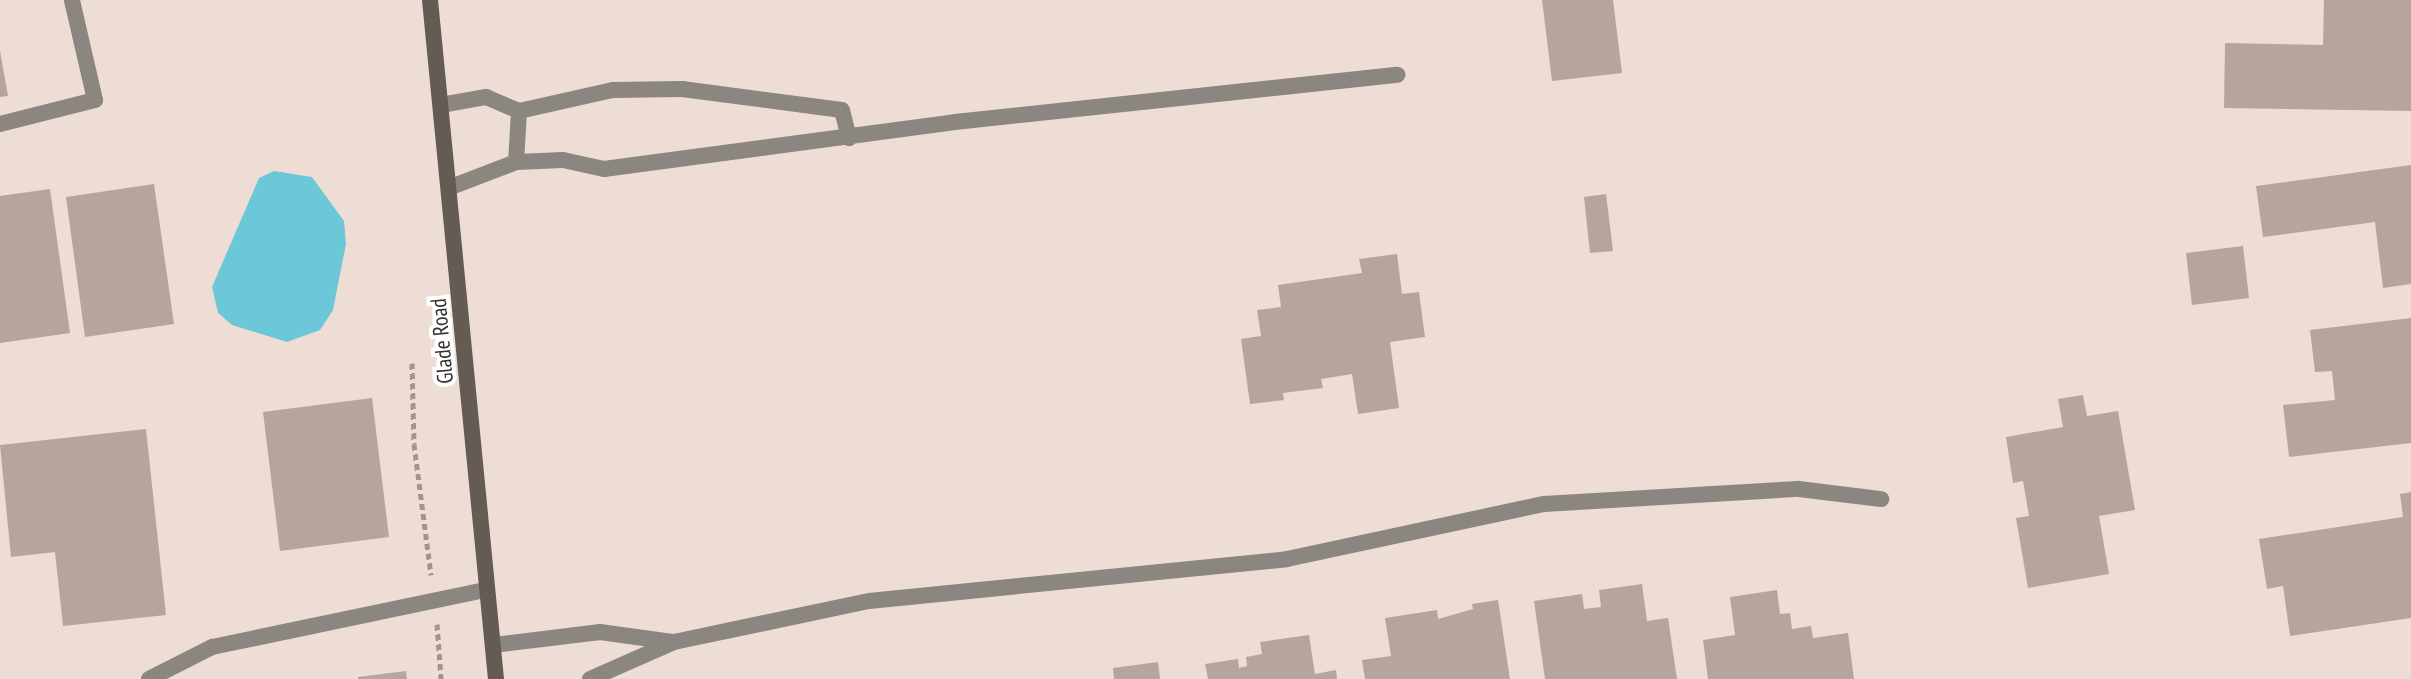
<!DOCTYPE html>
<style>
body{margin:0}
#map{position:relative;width:2411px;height:679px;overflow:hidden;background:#eeddd4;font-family:"PT Sans Narrow",sans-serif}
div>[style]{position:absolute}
.water>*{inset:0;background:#6cc8d9}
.building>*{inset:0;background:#b6a59d}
.path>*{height:5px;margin-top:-2.5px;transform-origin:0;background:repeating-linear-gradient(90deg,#a2958e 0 6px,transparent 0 10px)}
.lane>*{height:16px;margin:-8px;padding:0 8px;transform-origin:8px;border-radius:8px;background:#8c8681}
.street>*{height:16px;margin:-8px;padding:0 8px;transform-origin:8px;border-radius:8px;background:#8c8681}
.secondary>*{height:16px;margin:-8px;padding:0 8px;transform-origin:8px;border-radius:8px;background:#635b54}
span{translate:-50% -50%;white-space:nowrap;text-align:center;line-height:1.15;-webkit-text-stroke:8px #fff;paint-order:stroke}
.street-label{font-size:22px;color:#36302c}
</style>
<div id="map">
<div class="water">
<i style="clip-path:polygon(274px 171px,312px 177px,344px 221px,346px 244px,333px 310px,320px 330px,287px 342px,232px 325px,218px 313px,212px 287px,259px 178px)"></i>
</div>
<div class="building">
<i style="clip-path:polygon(1542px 0,1613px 0,1622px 73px,1552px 81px)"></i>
<i style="clip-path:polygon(2324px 0,2411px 0,2411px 111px,2224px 108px,2225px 43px,2323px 45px)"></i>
<i style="clip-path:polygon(0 51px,8px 96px,0 97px)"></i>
<i style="clip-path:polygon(2411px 165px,2411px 284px,2383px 288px,2375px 222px,2263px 237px,2256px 186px)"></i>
<i style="clip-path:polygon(154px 184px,174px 324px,85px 337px,66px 197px)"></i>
<i style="clip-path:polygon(50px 189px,70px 333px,0 343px,0 196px)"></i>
<i style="clip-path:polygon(1606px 194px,1613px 251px,1590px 253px,1584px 197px)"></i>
<i style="clip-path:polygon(2243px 246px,2249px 298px,2192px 305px,2186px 253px)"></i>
<i style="clip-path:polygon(1397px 254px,1402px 294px,1419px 292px,1425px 337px,1390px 342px,1399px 408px,1358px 414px,1352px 374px,1321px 379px,1323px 388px,1283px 393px,1284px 400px,1250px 404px,1241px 339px,1261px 336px,1257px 310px,1281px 307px,1278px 285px,1362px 273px,1359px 259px)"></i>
<i style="clip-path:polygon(2411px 318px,2411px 443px,2289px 457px,2283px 405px,2335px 400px,2332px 371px,2315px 372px,2310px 330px)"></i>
<i style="clip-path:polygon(2083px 395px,2087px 416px,2118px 411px,2135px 510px,2099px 516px,2109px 574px,2028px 588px,2016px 518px,2029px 516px,2023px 481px,2013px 483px,2006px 437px,2063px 427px,2058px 399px)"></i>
<i style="clip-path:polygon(372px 398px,389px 537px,280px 551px,263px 412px)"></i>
<i style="clip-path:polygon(146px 429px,166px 615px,63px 626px,55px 552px,11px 557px,0 445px)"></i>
<i style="clip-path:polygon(2411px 492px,2411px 618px,2290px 636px,2283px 586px,2267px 589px,2259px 539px,2403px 517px,2400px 494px)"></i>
<i style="clip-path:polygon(1642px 584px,1647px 621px,1668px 618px,1677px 679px,1545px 679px,1534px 601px,1582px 594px,1584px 609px,1601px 607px,1599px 590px)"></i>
<i style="clip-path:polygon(1777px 590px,1780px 614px,1790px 613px,1792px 629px,1811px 626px,1813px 638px,1848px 633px,1854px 679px,1708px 679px,1703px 640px,1735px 635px,1730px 597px)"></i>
<i style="clip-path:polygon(1498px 600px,1510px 679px,1365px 679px,1362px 660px,1391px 656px,1385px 618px,1437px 610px,1438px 619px,1473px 609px,1472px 604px)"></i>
<i style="clip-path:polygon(1309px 635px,1315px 674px,1336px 670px,1337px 679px,1208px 679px,1205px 664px,1238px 659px,1239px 668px,1247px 666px,1246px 657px,1262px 654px,1260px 642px)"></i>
<i style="clip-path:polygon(1158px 662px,1160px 679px,1114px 679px,1113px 668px)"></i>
<i style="clip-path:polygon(406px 671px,407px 679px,358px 679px,358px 677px)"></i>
</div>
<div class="path">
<i style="left:412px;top:363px;width:81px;rotate:88.6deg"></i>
<i style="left:414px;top:444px;width:132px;rotate:82.6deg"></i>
<i style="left:437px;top:624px;width:55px;rotate:85.8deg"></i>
</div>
<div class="lane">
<i style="left:441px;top:105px;width:46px;rotate:-10.1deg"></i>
<i style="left:486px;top:97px;width:36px;rotate:23deg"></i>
<i style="left:519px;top:111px;width:96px;rotate:-12.6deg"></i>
<i style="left:613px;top:90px;width:69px;rotate:-0.8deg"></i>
<i style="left:682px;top:89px;width:161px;rotate:7.5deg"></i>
<i style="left:842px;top:110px;width:29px;rotate:76deg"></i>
<i style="left:516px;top:162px;width:51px;rotate:-86.6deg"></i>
<i style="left:451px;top:187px;width:70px;rotate:-21deg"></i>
<i style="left:516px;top:162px;width:47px;rotate:-2.4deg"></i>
<i style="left:563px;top:160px;width:42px;rotate:12.4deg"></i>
<i style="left:604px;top:169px;width:354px;rotate:-7.6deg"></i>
<i style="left:955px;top:122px;width:445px;rotate:-6.1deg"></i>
<i style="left:493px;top:645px;width:108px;rotate:-6.9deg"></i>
<i style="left:600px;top:632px;width:73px;rotate:7.9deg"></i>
<i style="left:149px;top:679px;width:71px;rotate:-26.9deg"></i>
<i style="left:212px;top:647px;width:280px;rotate:-11.8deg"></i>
<i style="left:590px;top:679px;width:92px;rotate:-23.8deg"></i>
<i style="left:674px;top:642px;width:199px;rotate:-11.9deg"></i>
<i style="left:869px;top:601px;width:420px;rotate:-5.7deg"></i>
<i style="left:1287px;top:559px;width:263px;rotate:-12.1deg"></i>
<i style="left:1544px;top:504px;width:255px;rotate:-3.4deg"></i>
<i style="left:1799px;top:489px;width:83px;rotate:7deg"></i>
</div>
<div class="street">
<i style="left:0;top:124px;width:98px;rotate:-14.2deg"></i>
<i style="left:95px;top:100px;width:103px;rotate:-103deg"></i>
</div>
<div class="secondary">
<i style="left:430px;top:0;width:682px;rotate:84.45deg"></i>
</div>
<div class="street-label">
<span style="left:442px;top:341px;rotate:-95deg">Glade Road</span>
</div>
</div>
